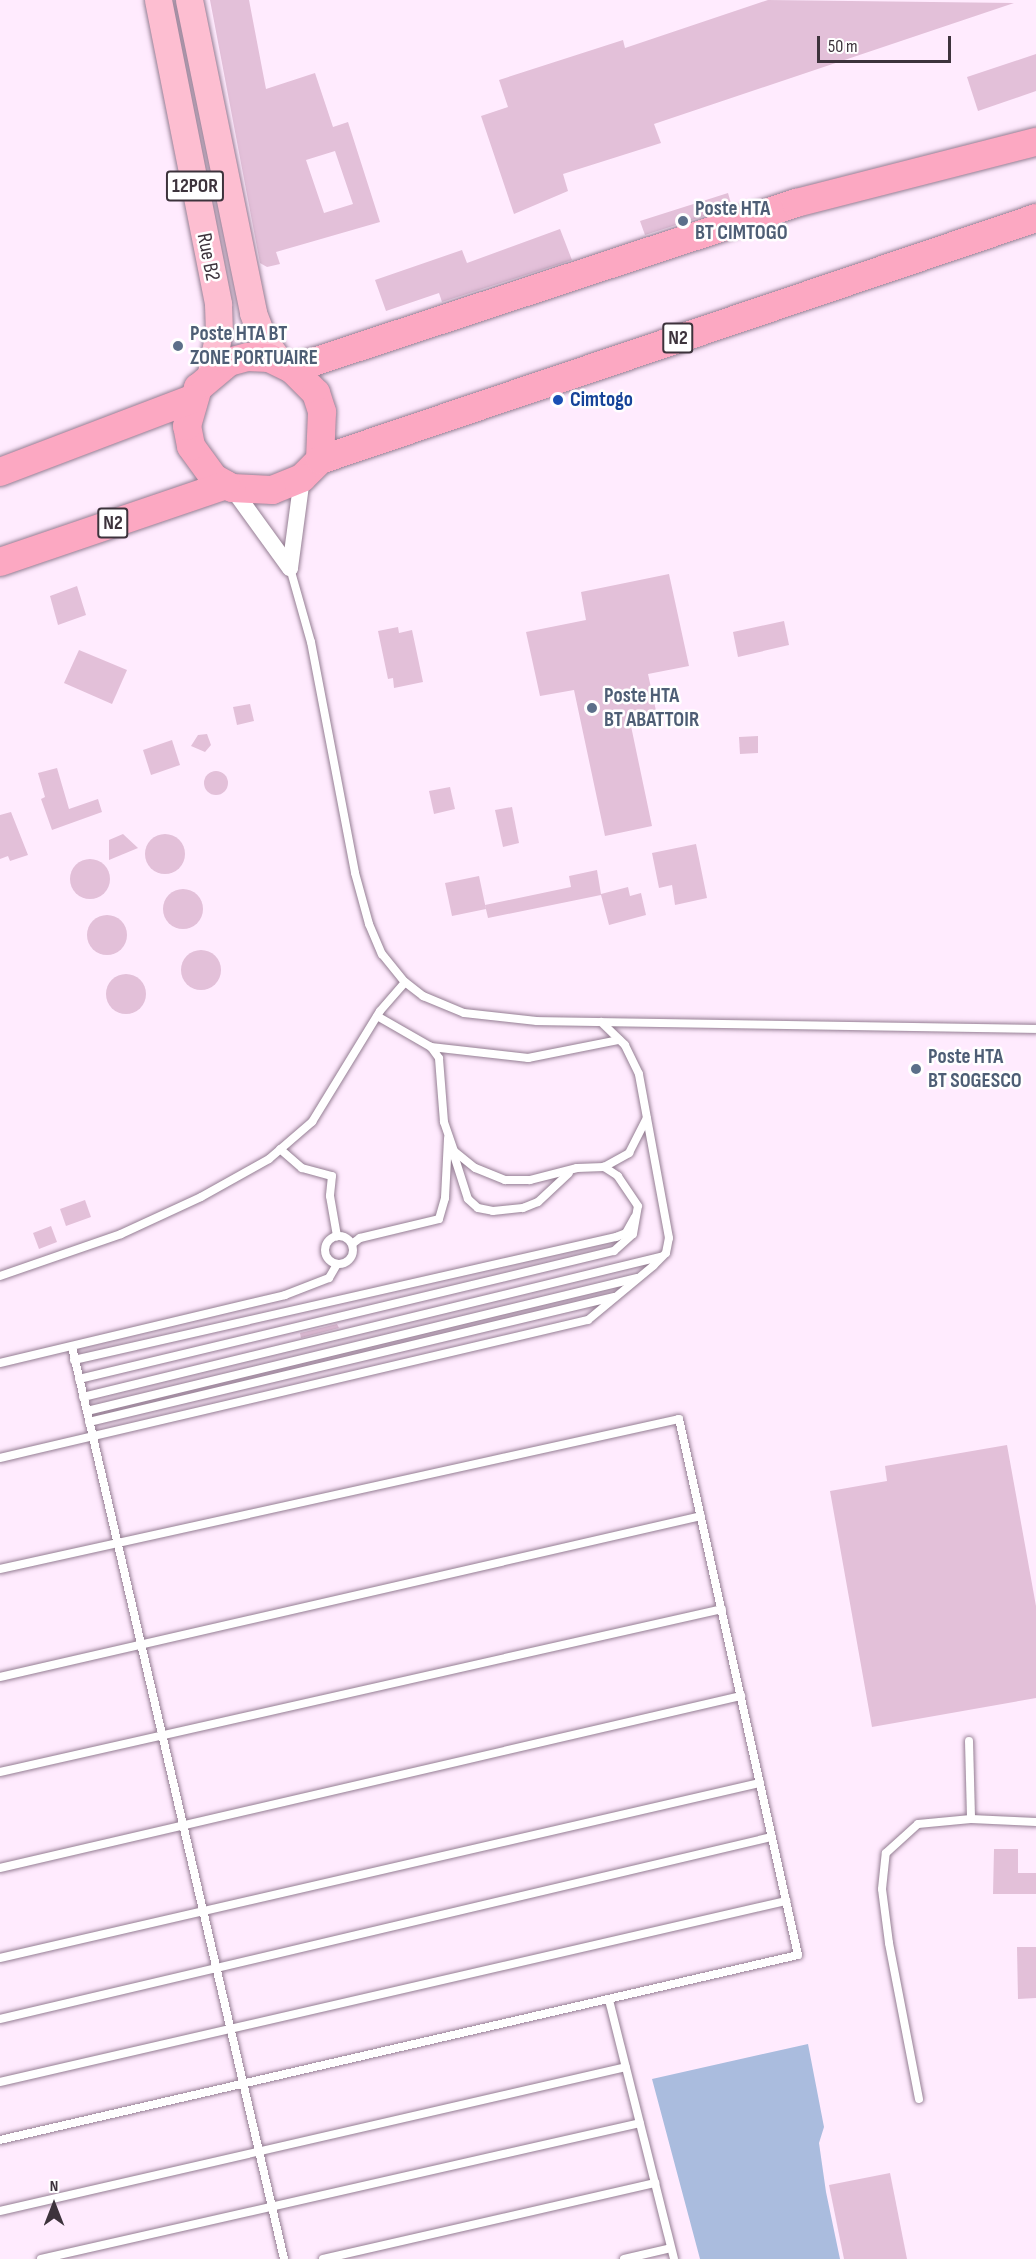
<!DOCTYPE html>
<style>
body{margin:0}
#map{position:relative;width:1036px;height:2259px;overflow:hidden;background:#ffebfe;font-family:"Sofia Sans Condensed",sans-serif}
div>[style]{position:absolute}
.water>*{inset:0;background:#aabcde}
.building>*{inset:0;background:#e3c0d9}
.round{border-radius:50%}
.roads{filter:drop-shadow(0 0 2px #957e93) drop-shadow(0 0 2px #957e93)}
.service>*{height:8px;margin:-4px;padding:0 4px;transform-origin:4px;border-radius:4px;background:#fff}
.service>.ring{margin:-4px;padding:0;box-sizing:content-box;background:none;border:8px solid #fff;border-radius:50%}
.minor>*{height:16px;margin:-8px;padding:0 8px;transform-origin:8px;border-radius:8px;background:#fff}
.primary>*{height:27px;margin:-13.5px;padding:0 13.5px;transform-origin:13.5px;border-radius:13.5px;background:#fdbed1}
.trunk>*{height:28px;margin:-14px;padding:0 14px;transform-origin:14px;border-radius:14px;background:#fca8c2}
.dots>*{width:16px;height:16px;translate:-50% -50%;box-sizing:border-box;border:3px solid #fff;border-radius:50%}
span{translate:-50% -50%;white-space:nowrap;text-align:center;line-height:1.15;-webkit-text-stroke:5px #fff;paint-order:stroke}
.shield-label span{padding:2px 4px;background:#fff;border:2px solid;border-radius:4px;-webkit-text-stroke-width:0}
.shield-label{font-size:20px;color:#3d333c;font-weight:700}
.service-label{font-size:21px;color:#4e5e75;font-weight:700}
.left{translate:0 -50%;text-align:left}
.street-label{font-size:21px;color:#3d333c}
.transit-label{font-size:21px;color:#164399;font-weight:700}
.north{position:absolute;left:24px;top:2175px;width:60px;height:60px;-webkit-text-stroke:4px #fff;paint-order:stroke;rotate:0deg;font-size:16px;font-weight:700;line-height:24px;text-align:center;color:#3d333c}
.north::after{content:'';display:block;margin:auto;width:21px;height:27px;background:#3d333c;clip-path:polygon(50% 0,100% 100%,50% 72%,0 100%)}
.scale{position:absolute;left:817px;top:36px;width:134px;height:27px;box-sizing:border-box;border:3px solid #3d333c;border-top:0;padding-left:8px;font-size:18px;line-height:21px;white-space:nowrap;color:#3d333c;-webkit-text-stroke:4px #fff;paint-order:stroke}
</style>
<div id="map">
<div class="water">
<i style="clip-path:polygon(808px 2044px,824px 2127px,819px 2143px,826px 2192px,840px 2259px,700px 2259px,652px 2079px)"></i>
</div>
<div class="building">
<i style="clip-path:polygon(evenodd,210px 0,249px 0,266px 89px,315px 73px,333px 127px,348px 122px,380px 222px,276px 252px,280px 264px,267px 267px,260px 263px,210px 0,335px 151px,353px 204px,324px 213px,306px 160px,335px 151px)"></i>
<i style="clip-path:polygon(768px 0,1014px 3px,654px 124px,661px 143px,563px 174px,568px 191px,514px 214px,481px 116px,508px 107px,499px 80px,623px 40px,625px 48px)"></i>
<i style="clip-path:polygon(1036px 54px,1036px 91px,978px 111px,967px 77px)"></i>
<i style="clip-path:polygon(728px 193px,732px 207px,645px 235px,640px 221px)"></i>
<i style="clip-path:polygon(560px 229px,572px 260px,442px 302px,439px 293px,386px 311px,375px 280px,462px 250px,467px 263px)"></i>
<i style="clip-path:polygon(669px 574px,689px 666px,648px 674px,658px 720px,631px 726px,652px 826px,605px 836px,574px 690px,540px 696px,526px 632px,586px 620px,581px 592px)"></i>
<i style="clip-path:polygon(77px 586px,86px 615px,58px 625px,50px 596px)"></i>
<i style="clip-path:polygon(784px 621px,789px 645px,738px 657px,733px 632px)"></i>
<i style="clip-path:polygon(398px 627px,399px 633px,412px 630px,423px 682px,394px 688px,393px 678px,388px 679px,378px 631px)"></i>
<i style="clip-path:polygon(79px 650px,127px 670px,112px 704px,64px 683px)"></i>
<i style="clip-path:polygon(250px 704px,254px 721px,237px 725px,233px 707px)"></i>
<i style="clip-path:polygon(207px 734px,211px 745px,205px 752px,191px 746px,198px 735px)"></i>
<i style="clip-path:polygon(758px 736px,758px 753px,740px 754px,739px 737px)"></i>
<i style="clip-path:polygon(172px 740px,180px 765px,151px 775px,143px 750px)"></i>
<i style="clip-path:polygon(57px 768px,69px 809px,98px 799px,102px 812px,52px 830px,41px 799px,45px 797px,38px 773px)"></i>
<i class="round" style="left:204px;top:771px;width:24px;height:24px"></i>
<i style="clip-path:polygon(450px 787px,455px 809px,434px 814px,429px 791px)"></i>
<i style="clip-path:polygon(512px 807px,519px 843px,503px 847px,495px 810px)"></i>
<i style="clip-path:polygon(11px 812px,28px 855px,10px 861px,8px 856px,0 859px,0 815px)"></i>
<i style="clip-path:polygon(123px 834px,138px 848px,109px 860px,109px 840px)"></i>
<i class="round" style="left:145px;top:834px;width:40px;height:40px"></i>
<i style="clip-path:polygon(696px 844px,707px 898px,675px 905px,672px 885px,659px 888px,652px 853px)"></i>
<i class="round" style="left:70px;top:859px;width:40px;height:40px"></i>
<i style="clip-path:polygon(597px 870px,601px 894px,628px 887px,630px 896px,641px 893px,646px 915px,609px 925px,601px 895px,488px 918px,485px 905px,571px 887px,569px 876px)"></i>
<i style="clip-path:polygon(479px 876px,486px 909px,452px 916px,445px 883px)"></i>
<i class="round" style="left:163px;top:889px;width:40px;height:40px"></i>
<i class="round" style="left:87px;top:915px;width:40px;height:40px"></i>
<i class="round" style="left:181px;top:950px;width:40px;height:40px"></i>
<i class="round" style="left:106px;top:974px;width:40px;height:40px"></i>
<i style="clip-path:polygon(85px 1200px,91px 1217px,66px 1226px,60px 1209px)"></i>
<i style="clip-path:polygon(51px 1226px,57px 1242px,39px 1249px,33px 1233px)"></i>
<i style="clip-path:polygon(337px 1324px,339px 1328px,301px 1338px,300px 1333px)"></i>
<i style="clip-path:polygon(1007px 1445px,1036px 1606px,1036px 1698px,872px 1727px,830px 1491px,887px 1481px,885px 1466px)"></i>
<i style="clip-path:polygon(994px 1849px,1018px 1849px,1018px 1873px,1036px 1873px,1036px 1894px,993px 1894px)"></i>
<i style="clip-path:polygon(1017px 1947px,1036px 1947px,1036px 1998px,1018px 1999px)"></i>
<i style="clip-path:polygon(890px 2173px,907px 2259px,844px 2259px,829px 2185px)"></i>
</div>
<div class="roads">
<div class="service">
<i style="left:290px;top:568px;width:77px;rotate:74.2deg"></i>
<i style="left:311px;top:642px;width:235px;rotate:79.2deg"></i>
<i style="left:355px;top:873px;width:53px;rotate:74.6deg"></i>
<i style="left:369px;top:924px;width:33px;rotate:67deg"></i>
<i style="left:382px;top:954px;width:36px;rotate:51deg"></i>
<i style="left:405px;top:982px;width:23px;rotate:38deg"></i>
<i style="left:423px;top:996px;width:44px;rotate:22.5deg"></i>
<i style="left:464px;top:1013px;width:73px;rotate:6.3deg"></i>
<i style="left:537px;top:1021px;width:499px;rotate:0.9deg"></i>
<i style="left:431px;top:1047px;width:98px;rotate:6.5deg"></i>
<i style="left:528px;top:1058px;width:93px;rotate:-11.2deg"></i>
<i style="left:280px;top:1149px;width:29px;rotate:41deg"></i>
<i style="left:302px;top:1168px;width:31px;rotate:15deg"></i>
<i style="left:332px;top:1176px;width:20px;rotate:96deg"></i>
<i style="left:330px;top:1196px;width:41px;rotate:80.1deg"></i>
<i style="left:452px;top:1149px;width:52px;rotate:72.3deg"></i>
<i style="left:468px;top:1199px;width:13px;rotate:42deg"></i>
<i style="left:478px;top:1208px;width:15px;rotate:11deg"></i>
<i style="left:493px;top:1211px;width:30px;rotate:-6deg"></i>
<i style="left:523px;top:1208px;width:16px;rotate:-22deg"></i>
<i style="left:538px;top:1202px;width:42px;rotate:-43.1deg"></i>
<i style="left:604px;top:1167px;width:29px;rotate:-29deg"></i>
<i style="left:629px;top:1153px;width:39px;rotate:-63deg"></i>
<i class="ring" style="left:325px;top:1236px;width:20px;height:20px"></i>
<i style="left:352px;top:1244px;width:10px;rotate:-37deg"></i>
<i style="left:360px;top:1238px;width:81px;rotate:-13.5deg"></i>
<i style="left:439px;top:1219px;width:22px;rotate:-74deg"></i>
<i style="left:445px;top:1198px;width:60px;rotate:-87.1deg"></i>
<i style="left:0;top:1276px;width:128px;rotate:-19.1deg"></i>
<i style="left:121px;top:1234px;width:88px;rotate:-24.8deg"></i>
<i style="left:201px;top:1197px;width:78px;rotate:-29.2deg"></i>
<i style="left:269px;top:1159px;width:57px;rotate:-40.7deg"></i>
<i style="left:312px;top:1122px;width:130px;rotate:-58.5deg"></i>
<i style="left:380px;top:1011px;width:38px;rotate:-49deg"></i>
<i style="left:72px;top:1347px;width:936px;rotate:76.91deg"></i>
<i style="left:74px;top:1360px;width:556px;rotate:-12.79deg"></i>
<i style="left:616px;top:1237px;width:11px;rotate:-22deg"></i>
<i style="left:626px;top:1233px;width:18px;rotate:-61deg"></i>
<i style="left:0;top:1363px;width:293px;rotate:-13.4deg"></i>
<i style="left:285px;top:1295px;width:47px;rotate:-21.1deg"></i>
<i style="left:329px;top:1278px;width:16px;rotate:-60deg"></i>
<i style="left:79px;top:1379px;width:550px;rotate:-13.46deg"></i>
<i style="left:614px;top:1251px;width:25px;rotate:-42deg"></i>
<i style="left:633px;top:1234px;width:28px;rotate:-80deg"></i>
<i style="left:638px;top:1206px;width:36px;rotate:-124deg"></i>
<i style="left:618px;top:1176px;width:17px;rotate:-147deg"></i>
<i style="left:604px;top:1167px;width:27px;rotate:178deg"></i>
<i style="left:577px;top:1168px;width:49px;rotate:165.7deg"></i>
<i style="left:530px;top:1180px;width:25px;rotate:180deg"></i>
<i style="left:505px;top:1180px;width:32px;rotate:-158deg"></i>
<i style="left:475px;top:1168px;width:27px;rotate:-141deg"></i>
<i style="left:454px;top:1151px;width:31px;rotate:-109deg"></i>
<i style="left:444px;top:1122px;width:64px;rotate:-94.5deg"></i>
<i style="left:439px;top:1058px;width:14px;rotate:-126deg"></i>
<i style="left:431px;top:1047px;width:62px;rotate:-150.1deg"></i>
<i style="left:83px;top:1397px;width:594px;rotate:-13.64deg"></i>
<i style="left:87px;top:1411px;width:566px;rotate:-13.59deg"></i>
<i style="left:89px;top:1422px;width:540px;rotate:-13.39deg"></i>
<i style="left:0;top:1458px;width:604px;rotate:-13.21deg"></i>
<i style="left:588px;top:1320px;width:85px;rotate:-39.7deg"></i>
<i style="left:653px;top:1266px;width:18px;rotate:-45deg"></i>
<i style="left:666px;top:1253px;width:15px;rotate:-79deg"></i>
<i style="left:669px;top:1238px;width:167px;rotate:-100.4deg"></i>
<i style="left:639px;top:1074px;width:32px;rotate:-116deg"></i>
<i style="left:625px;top:1045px;width:33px;rotate:-136deg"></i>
<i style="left:0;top:1569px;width:695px;rotate:-12.46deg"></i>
<i style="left:679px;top:1419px;width:549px;rotate:77.48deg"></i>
<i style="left:798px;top:1955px;width:819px;rotate:166.95deg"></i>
<i style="left:0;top:1677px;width:719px;rotate:-12.93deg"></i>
<i style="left:969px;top:1741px;width:78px;rotate:88.5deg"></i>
<i style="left:0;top:1772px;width:740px;rotate:-12.72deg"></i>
<i style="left:0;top:1868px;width:761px;rotate:-13.07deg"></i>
<i style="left:0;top:1958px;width:780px;rotate:-12.97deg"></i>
<i style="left:609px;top:2000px;width:267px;rotate:75.9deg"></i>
<i style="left:0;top:2019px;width:793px;rotate:-13.27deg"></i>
<i style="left:0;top:2082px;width:807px;rotate:-12.97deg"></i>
<i style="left:919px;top:2099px;width:159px;rotate:-100.9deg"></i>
<i style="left:889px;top:1943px;width:54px;rotate:-97.4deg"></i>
<i style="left:882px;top:1889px;width:36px;rotate:-84deg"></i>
<i style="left:886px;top:1853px;width:43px;rotate:-42.2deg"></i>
<i style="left:918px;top:1824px;width:53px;rotate:-5.4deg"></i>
<i style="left:971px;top:1819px;width:65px;rotate:2.6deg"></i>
<i style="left:0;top:2211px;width:642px;rotate:-12.95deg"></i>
<i style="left:41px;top:2259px;width:614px;rotate:-12.79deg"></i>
<i style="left:323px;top:2259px;width:341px;rotate:-12.9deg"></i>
<i style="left:624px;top:2259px;width:48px;rotate:-13.2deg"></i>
</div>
<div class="minor">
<i style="left:232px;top:488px;width:99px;rotate:54.1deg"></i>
<i style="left:290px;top:568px;width:91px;rotate:-82.4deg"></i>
</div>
<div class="primary">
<i style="left:158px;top:0;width:310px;rotate:78.8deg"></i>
<i style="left:218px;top:304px;width:27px;rotate:88deg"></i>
<i style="left:219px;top:331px;width:43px;rotate:100.8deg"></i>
<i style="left:189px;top:0;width:319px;rotate:78.4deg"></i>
<i style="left:253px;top:313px;width:28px;rotate:69deg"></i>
<i style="left:263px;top:339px;width:29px;rotate:54deg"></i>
</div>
<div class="trunk">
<i style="left:248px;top:357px;width:21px;rotate:3deg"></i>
<i style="left:269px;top:358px;width:25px;rotate:26deg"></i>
<i style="left:292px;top:369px;width:34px;rotate:45deg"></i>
<i style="left:316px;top:393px;width:20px;rotate:72deg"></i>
<i style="left:322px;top:412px;width:48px;rotate:92.4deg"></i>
<i style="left:320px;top:460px;width:25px;rotate:135deg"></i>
<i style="left:302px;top:478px;width:32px;rotate:158deg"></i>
<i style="left:272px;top:490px;width:40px;rotate:-177.1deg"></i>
<i style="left:232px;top:488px;width:21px;rotate:-151deg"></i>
<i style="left:214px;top:478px;width:39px;rotate:-126deg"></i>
<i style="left:191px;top:446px;width:20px;rotate:-101deg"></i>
<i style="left:187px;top:426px;width:40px;rotate:-74deg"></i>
<i style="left:198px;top:388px;width:40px;rotate:-40deg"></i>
<i style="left:229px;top:362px;width:20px;rotate:-15deg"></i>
<i style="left:292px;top:369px;width:531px;rotate:-18.23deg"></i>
<i style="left:796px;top:203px;width:248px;rotate:-14.3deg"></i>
<i style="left:320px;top:460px;width:756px;rotate:-18.67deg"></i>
<i style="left:0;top:472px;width:205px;rotate:-20.8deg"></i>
<i style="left:0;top:562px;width:239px;rotate:-18.8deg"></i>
</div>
</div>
<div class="dots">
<i style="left:683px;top:221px;background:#5c6f8a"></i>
<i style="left:178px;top:346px;background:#5c6f8a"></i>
<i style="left:558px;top:400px;background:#1a4fb4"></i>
<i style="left:592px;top:708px;background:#5c6f8a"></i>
<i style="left:916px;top:1069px;background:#5c6f8a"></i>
</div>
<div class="shield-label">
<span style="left:195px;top:186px">12POR</span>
<span style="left:678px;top:338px">N2</span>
<span style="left:113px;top:523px">N2</span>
</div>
<div class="service-label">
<span class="left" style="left:695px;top:221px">Poste HTA<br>BT CIMTOGO</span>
<span class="left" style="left:190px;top:346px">Poste HTA BT<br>ZONE PORTUAIRE</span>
<span class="left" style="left:604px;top:708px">Poste HTA<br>BT ABATTOIR</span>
<span class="left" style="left:928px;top:1069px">Poste HTA<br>BT SOGESCO</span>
</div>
<div class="street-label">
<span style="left:208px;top:257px;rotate:79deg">Rue B2</span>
</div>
<div class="transit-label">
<span class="left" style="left:570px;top:400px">Cimtogo</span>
</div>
<div class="north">N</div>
<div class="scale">50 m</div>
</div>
